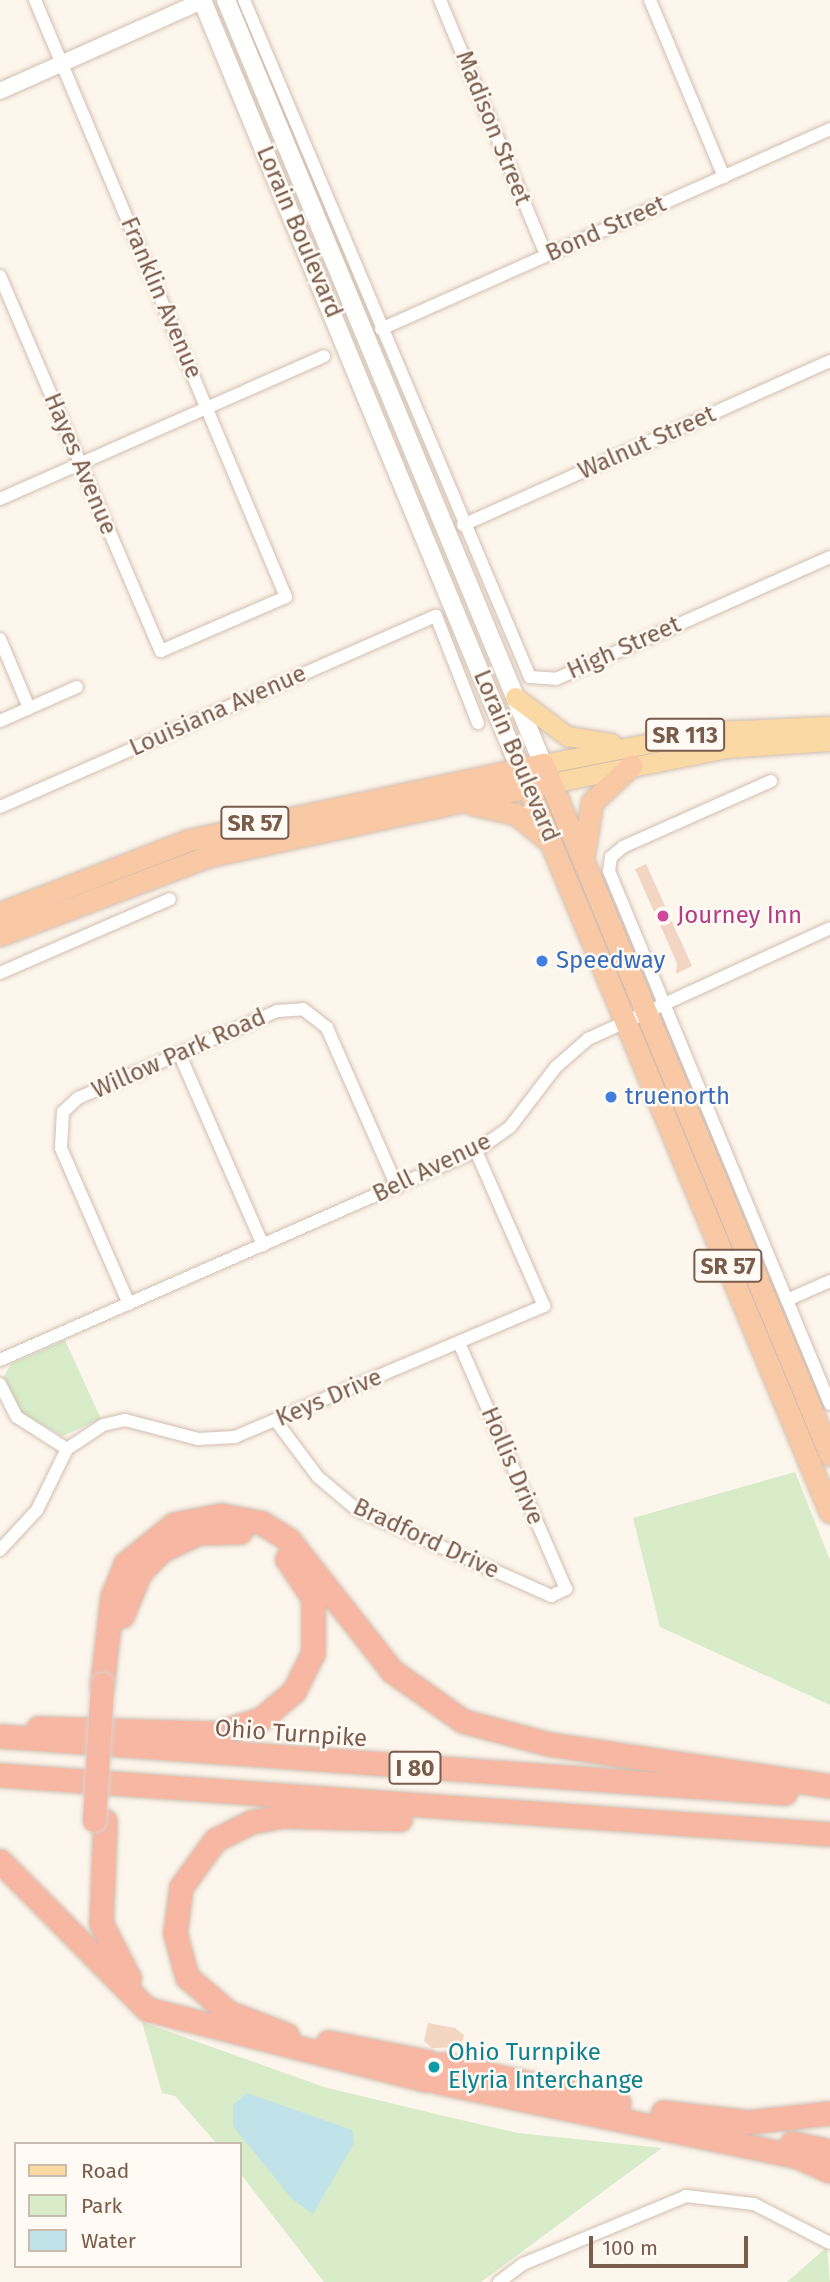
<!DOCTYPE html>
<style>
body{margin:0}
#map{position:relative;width:830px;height:2282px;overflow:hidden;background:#fdf6ec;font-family:"Fira Sans",sans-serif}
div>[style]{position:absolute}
.green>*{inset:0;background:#d8ecc9}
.water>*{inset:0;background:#bfe3e8}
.building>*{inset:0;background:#f3d5c3}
.roads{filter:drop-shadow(0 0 2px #d1beb0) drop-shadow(0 0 2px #d1beb0)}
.minor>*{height:12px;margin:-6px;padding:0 6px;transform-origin:6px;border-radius:6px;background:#fff}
.tertiary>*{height:16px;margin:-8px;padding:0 8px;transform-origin:8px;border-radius:8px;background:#fff}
.secondary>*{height:18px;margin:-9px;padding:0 9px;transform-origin:9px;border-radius:9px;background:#fff}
.primary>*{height:19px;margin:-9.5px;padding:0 9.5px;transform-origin:9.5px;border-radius:9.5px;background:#fbd9a5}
.trunk>*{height:21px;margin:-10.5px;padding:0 10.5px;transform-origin:10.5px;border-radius:10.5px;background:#f9c8a4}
.motorway>*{height:23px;margin:-11.5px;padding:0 11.5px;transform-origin:11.5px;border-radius:11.5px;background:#f7b7a3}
.bridges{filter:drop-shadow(0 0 2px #dad1cd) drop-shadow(0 0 2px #dad1cd)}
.motorway-bridge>*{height:23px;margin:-11.5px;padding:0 11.5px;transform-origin:11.5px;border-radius:11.5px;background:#f7b7a3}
.dots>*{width:19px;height:19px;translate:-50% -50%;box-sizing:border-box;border:4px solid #fffaf3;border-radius:50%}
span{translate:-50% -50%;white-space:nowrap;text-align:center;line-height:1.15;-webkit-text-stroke:5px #fffaf3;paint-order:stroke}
.shield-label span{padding:2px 5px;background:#fffaf3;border:2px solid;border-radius:5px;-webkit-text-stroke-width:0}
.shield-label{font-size:23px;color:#7a5c4d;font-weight:700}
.street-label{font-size:24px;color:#7a5c4d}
.hotel-label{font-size:24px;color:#b23c85}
.left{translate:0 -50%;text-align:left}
.shop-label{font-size:24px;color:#366cbe}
.culture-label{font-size:24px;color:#0d838f}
.legend{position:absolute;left:14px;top:2142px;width:228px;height:126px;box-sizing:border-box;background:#fffaf3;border:2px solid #cabbb1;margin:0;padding:9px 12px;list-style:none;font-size:21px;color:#7a5c4d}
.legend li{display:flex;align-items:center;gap:14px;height:35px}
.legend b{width:35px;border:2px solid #cabbb1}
.scale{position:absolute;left:589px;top:2236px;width:159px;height:32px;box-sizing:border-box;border:4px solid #7a5c4d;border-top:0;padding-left:9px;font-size:21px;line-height:24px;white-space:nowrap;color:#7a5c4d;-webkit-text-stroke:5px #fffaf3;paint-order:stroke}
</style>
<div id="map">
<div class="green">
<i style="clip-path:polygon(65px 1340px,101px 1419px,63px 1436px,22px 1413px,3px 1378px,11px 1364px)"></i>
<i style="clip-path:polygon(795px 1472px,830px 1560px,830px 1705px,660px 1627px,633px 1518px)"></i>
<i style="clip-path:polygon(142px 2022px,324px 2087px,440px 2115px,518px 2133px,662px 2148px,481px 2282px,324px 2282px,240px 2173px,240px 2144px,217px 2144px,175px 2096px,162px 2093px)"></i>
<i style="clip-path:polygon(827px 2247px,830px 2282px,787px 2282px)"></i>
</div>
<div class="water">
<i style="clip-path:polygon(247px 2093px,352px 2130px,354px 2143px,313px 2214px,292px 2199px,233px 2126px,233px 2105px)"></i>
</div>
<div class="building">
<i style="clip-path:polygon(646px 864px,692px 966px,676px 974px,677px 963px,635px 869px)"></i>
<i style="clip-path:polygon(428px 2023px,455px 2028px,464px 2035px,461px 2047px,432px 2048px,424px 2041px)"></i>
</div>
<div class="roads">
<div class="minor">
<i style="left:244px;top:0;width:735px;rotate:67.1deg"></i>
<i style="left:530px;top:677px;width:26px;rotate:4deg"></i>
<i style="left:556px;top:679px;width:300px;rotate:-24deg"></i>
<i style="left:440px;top:0;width:276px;rotate:67.4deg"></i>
<i style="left:650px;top:0;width:192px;rotate:67.3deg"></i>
<i style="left:0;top:276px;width:408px;rotate:66.8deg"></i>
<i style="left:161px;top:651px;width:136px;rotate:-23.4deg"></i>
<i style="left:286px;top:597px;width:648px;rotate:-112.8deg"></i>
<i style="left:381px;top:329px;width:492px;rotate:-24deg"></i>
<i style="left:0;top:499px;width:354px;rotate:-23.8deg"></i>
<i style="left:463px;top:525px;width:402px;rotate:-24.1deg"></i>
<i style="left:0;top:639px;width:75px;rotate:67.2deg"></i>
<i style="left:0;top:721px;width:84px;rotate:-23.8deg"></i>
<i style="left:771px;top:781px;width:162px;rotate:156deg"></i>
<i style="left:623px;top:847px;width:16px;rotate:140deg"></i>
<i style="left:611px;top:857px;width:14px;rotate:98deg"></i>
<i style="left:609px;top:871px;width:577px;rotate:67.48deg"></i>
<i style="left:0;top:807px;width:476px;rotate:-23.7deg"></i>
<i style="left:436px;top:616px;width:115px;rotate:68.6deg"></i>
<i style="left:0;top:973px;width:185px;rotate:-23.5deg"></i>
<i style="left:179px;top:1053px;width:210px;rotate:66.4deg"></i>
<i style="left:787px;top:1300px;width:47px;rotate:-23.8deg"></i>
<i style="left:129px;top:1304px;width:170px;rotate:-113.6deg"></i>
<i style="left:61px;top:1148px;width:36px;rotate:-87deg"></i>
<i style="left:63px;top:1112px;width:21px;rotate:-43deg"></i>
<i style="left:78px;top:1098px;width:217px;rotate:-23.6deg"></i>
<i style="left:277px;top:1011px;width:26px;rotate:-4deg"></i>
<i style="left:303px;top:1009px;width:31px;rotate:38deg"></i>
<i style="left:327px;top:1028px;width:174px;rotate:66.2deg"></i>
<i style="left:0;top:1360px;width:520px;rotate:-23.71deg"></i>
<i style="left:476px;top:1151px;width:42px;rotate:-35.2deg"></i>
<i style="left:510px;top:1127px;width:76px;rotate:-52.5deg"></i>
<i style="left:556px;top:1067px;width:43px;rotate:-41.2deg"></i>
<i style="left:588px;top:1039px;width:266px;rotate:-24.6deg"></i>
<i style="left:0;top:1384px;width:37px;rotate:63deg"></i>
<i style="left:17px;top:1417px;width:59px;rotate:32.6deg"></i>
<i style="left:276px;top:1421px;width:70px;rotate:53.1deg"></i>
<i style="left:318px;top:1477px;width:50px;rotate:40.1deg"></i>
<i style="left:356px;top:1509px;width:214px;rotate:24deg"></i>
<i style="left:551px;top:1596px;width:17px;rotate:-25deg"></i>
<i style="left:566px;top:1589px;width:268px;rotate:-113.5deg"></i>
<i style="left:0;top:1550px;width:54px;rotate:-47.2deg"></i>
<i style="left:37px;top:1510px;width:68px;rotate:-63.8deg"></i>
<i style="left:67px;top:1449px;width:43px;rotate:-33.7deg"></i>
<i style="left:103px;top:1425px;width:23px;rotate:-13deg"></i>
<i style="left:125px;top:1420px;width:75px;rotate:14.6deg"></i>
<i style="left:198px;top:1439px;width:37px;rotate:-3deg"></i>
<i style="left:235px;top:1437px;width:336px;rotate:-23deg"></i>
<i style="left:544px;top:1306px;width:169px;rotate:-113.7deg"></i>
<i style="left:499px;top:2282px;width:30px;rotate:-37deg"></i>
<i style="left:523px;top:2264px;width:177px;rotate:-22.6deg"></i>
<i style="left:686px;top:2196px;width:68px;rotate:6.7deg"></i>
<i style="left:754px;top:2204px;width:85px;rotate:27.2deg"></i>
</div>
<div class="tertiary">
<i style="left:0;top:91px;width:223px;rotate:-24deg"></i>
</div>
<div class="secondary">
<i style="left:202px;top:0;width:832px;rotate:67.53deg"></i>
<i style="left:226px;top:0;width:827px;rotate:67.47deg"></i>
</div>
<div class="primary">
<i style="left:515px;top:697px;width:65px;rotate:36.9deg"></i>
<i style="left:567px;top:736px;width:45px;rotate:9deg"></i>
<i style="left:543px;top:764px;width:173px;rotate:-11deg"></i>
<i style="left:713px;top:731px;width:117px;rotate:-2.4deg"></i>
<i style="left:551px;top:783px;width:178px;rotate:-11.3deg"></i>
<i style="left:726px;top:748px;width:104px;rotate:-3.9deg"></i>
</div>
<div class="trunk">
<i style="left:520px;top:769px;width:805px;rotate:67.35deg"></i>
<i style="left:472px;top:804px;width:45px;rotate:12.8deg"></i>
<i style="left:516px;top:814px;width:41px;rotate:39.1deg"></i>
<i style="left:584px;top:853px;width:52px;rotate:-81.1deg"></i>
<i style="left:592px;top:802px;width:54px;rotate:-42.8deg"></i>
<i style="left:0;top:913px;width:203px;rotate:-21.1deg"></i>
<i style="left:189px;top:840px;width:362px;rotate:-12.1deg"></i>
<i style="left:543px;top:764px;width:748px;rotate:67.44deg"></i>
<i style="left:0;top:935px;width:223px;rotate:-20.7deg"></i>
<i style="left:209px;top:856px;width:341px;rotate:-12.2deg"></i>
</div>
<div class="motorway">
<i style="left:122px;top:1616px;width:48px;rotate:-67.8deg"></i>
<i style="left:140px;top:1572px;width:31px;rotate:-45deg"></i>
<i style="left:162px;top:1550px;width:40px;rotate:-25deg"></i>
<i style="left:198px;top:1533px;width:42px;rotate:-1.4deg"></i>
<i style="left:102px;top:1684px;width:88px;rotate:-83.4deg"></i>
<i style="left:112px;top:1597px;width:35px;rotate:-68deg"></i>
<i style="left:125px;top:1564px;width:63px;rotate:-39.2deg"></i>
<i style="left:174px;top:1524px;width:48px;rotate:-10.8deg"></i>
<i style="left:221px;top:1515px;width:42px;rotate:11deg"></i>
<i style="left:262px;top:1523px;width:32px;rotate:32deg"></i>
<i style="left:289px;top:1540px;width:167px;rotate:51.8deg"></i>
<i style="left:392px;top:1671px;width:87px;rotate:35.2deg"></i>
<i style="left:463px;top:1721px;width:89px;rotate:15deg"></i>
<i style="left:549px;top:1744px;width:284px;rotate:8.5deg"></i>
<i style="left:38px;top:1728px;width:179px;rotate:1.6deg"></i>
<i style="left:217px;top:1733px;width:46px;rotate:-17.7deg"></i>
<i style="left:261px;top:1719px;width:43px;rotate:-40.3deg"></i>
<i style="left:294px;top:1691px;width:42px;rotate:-63.4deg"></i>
<i style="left:313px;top:1653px;width:55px;rotate:-90deg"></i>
<i style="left:313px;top:1598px;width:47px;rotate:-123.7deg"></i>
<i style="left:0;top:1736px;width:787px;rotate:4.15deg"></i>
<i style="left:0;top:1775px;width:832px;rotate:4.07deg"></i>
<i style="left:105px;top:1821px;width:102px;rotate:92.2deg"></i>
<i style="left:101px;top:1923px;width:62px;rotate:63deg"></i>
<i style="left:0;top:1861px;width:209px;rotate:45.2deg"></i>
<i style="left:147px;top:2009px;width:288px;rotate:14.3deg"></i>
<i style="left:287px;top:2035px;width:63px;rotate:-158.7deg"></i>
<i style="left:228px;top:2012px;width:54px;rotate:-139.5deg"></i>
<i style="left:187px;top:1977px;width:46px;rotate:-105.3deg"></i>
<i style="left:175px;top:1933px;width:46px;rotate:-82.6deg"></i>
<i style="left:181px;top:1887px;width:58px;rotate:-54.1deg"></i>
<i style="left:215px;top:1840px;width:40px;rotate:-26.6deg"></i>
<i style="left:251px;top:1822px;width:32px;rotate:-11deg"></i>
<i style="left:282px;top:1816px;width:118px;rotate:1.5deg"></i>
<i style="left:328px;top:2042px;width:103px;rotate:11.2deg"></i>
<i style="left:442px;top:2064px;width:181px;rotate:12.4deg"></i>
<i style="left:438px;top:2082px;width:366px;rotate:11.7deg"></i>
<i style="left:796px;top:2156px;width:37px;rotate:24deg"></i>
<i style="left:663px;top:2112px;width:86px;rotate:6.7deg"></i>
<i style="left:748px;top:2122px;width:82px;rotate:-6.3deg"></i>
<i style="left:792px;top:2143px;width:39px;rotate:12deg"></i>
</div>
</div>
<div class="bridges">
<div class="motorway-bridge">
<i style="left:94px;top:1820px;width:136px;rotate:-86.6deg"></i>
</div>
</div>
<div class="dots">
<i style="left:663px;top:916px;background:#d1479c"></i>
<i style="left:542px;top:961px;background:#3f7fe0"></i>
<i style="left:611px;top:1097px;background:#3f7fe0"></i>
<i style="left:434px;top:2067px;background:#0f9aa8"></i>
</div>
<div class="shield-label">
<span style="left:685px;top:735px">SR 113</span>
<span style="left:255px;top:823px">SR 57</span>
<span style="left:728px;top:1266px">SR 57</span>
<span style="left:415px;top:1768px">I 80</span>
</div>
<div class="street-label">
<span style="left:493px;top:128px;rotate:68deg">Madison Street</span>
<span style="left:606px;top:229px;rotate:-24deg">Bond Street</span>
<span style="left:299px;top:232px;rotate:67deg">Lorain Boulevard</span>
<span style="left:161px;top:298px;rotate:67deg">Franklin Avenue</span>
<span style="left:647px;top:443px;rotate:-24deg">Walnut Street</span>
<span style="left:80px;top:464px;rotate:67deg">Hayes Avenue</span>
<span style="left:624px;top:648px;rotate:-24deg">High Street</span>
<span style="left:218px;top:711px;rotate:-24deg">Louisiana Avenue</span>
<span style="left:516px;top:756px;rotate:67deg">Lorain Boulevard</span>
<span style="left:179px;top:1054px;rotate:-24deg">Willow Park Road</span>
<span style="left:432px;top:1168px;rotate:-26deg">Bell Avenue</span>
<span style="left:329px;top:1398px;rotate:-23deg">Keys Drive</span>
<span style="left:512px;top:1466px;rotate:67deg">Hollis Drive</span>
<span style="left:426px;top:1539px;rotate:25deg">Bradford Drive</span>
<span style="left:291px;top:1734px;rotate:4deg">Ohio Turnpike</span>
</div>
<div class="hotel-label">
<span class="left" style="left:677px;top:916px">Journey Inn</span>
</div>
<div class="shop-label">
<span class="left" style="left:556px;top:961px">Speedway</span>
<span class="left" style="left:625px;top:1097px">truenorth</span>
</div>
<div class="culture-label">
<span class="left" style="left:448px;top:2067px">Ohio Turnpike<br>Elyria Interchange</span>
</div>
<ul class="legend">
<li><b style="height:9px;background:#fbd9a5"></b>Road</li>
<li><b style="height:19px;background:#d8ecc9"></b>Park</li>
<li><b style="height:19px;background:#bfe3e8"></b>Water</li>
</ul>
<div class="scale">100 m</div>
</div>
